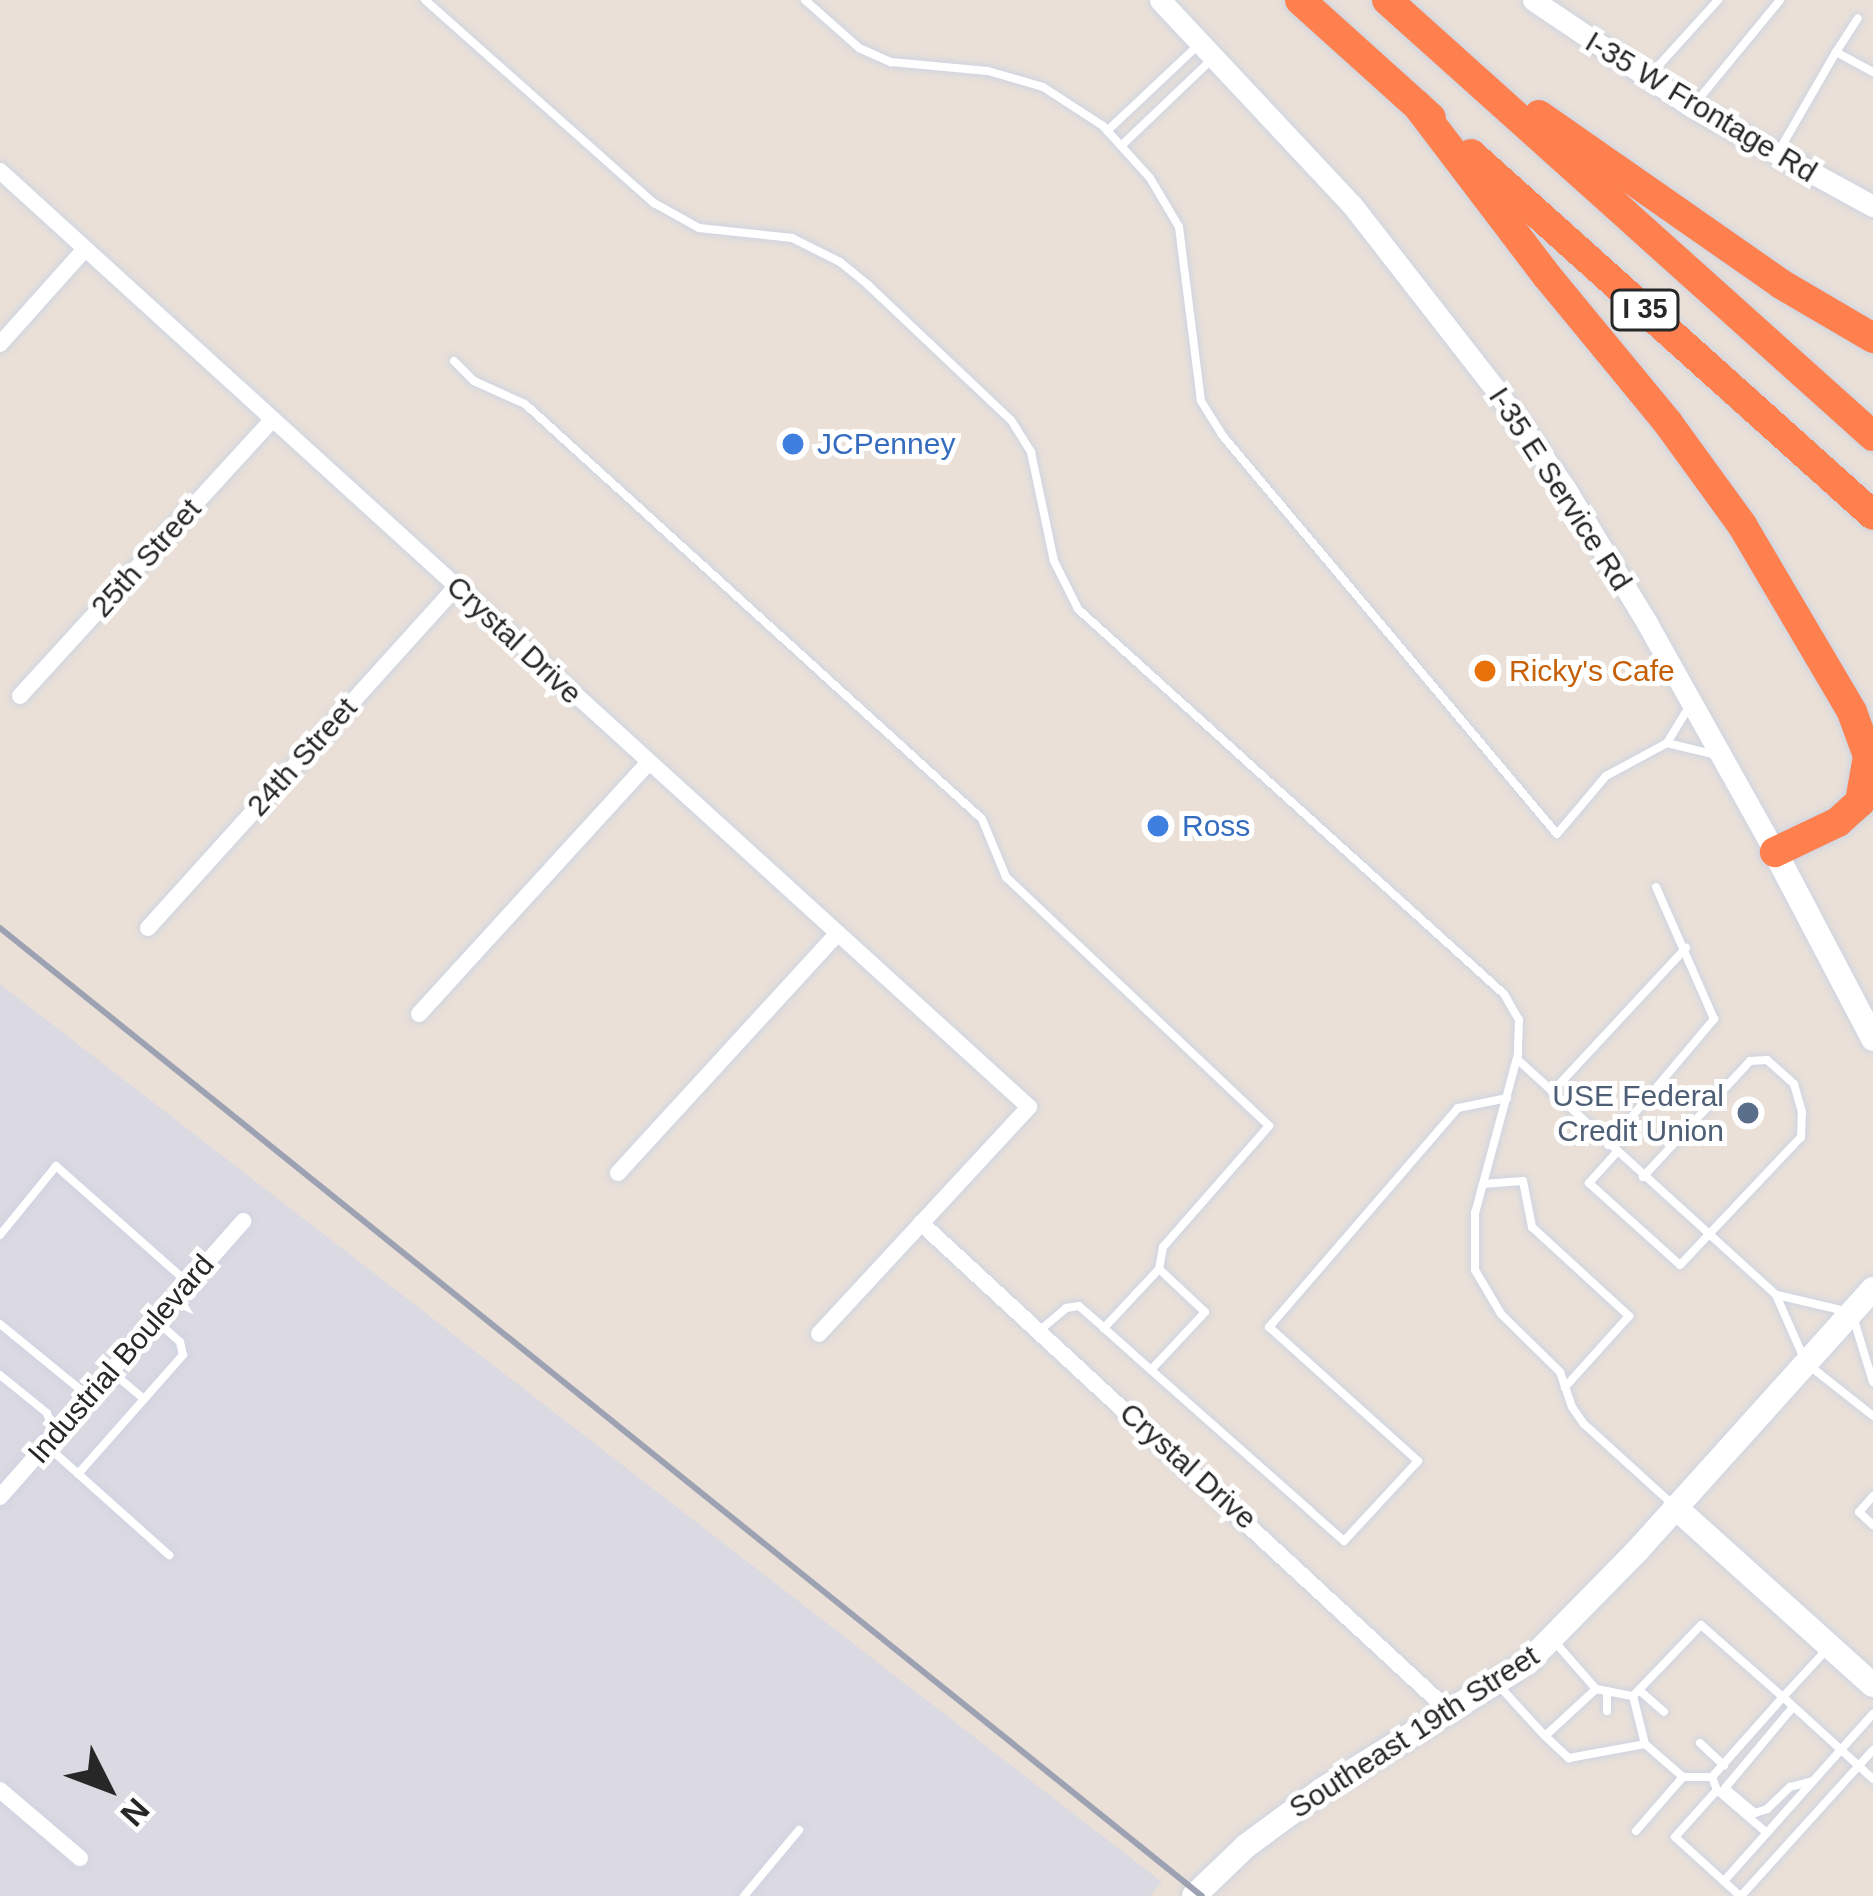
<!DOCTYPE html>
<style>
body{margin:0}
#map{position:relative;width:1873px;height:1896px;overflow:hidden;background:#eae0d8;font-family:Arial,sans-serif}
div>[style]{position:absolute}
.industrial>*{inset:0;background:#dbd9e2}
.roads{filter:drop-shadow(0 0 3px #ced4e1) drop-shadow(0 0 3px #ced4e1)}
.service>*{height:8px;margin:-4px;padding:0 4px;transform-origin:4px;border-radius:4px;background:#fff}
.minor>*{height:16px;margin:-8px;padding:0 8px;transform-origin:8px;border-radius:8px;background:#fff}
.tertiary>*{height:21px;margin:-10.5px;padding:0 10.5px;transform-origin:10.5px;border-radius:10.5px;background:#fff}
.secondary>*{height:24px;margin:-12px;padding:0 12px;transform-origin:12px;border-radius:12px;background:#fff}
.motorway>*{height:30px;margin:-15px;padding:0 15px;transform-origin:15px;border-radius:15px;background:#fe804f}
.rail>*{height:6px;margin:-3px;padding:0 3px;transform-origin:3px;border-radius:3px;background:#9ca2b2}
.dots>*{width:33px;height:33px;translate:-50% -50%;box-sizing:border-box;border:6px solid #fff;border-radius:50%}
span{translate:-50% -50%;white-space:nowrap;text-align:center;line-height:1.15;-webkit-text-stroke:10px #fff;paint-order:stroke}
.shield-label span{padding:3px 9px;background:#fff;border:3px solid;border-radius:9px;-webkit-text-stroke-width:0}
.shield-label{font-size:27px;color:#272727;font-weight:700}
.street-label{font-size:30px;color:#272727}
.shop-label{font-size:30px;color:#366cbe}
.left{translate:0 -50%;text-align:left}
.food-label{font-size:30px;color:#c56008}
.service-label{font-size:30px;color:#4e5e75}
.right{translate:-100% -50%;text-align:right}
.north{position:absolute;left:48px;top:1728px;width:120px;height:120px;-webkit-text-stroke:9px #fff;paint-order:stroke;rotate:132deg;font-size:33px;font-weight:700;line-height:48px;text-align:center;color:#272727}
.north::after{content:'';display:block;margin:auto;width:42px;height:54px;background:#272727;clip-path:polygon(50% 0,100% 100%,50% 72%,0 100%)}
</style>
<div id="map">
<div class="industrial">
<i style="clip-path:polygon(0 984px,1162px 1882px,1150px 1896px,0 1896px)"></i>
</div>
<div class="roads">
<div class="service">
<i style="left:425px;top:0;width:306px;rotate:41.6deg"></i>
<i style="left:654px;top:203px;width:51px;rotate:29.1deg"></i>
<i style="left:699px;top:228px;width:94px;rotate:6.1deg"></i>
<i style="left:792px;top:238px;width:54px;rotate:26.6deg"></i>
<i style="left:840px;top:262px;width:36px;rotate:39deg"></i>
<i style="left:868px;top:285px;width:197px;rotate:43.4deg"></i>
<i style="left:1011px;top:420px;width:38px;rotate:58deg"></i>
<i style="left:1031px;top:452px;width:111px;rotate:78.1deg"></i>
<i style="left:1054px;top:561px;width:54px;rotate:63.4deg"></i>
<i style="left:1078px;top:609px;width:574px;rotate:42.11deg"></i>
<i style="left:1504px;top:994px;width:30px;rotate:60deg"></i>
<i style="left:1519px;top:1020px;width:34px;rotate:92deg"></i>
<i style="left:1518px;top:1054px;width:165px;rotate:105.1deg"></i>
<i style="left:1475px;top:1213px;width:57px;rotate:90deg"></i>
<i style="left:1475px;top:1270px;width:51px;rotate:59.4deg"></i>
<i style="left:1501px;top:1314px;width:83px;rotate:44.5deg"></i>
<i style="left:1560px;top:1372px;width:37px;rotate:71deg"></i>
<i style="left:1572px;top:1407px;width:21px;rotate:55deg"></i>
<i style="left:1584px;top:1424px;width:116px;rotate:42.2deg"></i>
<i style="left:805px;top:0;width:72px;rotate:41.6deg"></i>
<i style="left:859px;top:48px;width:35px;rotate:24deg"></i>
<i style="left:891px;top:62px;width:97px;rotate:5.3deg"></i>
<i style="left:988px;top:71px;width:57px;rotate:16.2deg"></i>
<i style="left:1043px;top:87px;width:72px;rotate:33deg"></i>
<i style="left:1103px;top:126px;width:70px;rotate:47.9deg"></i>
<i style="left:1150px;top:178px;width:57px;rotate:59.4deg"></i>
<i style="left:1179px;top:227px;width:175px;rotate:82.8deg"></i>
<i style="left:1201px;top:401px;width:40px;rotate:58deg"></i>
<i style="left:1222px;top:435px;width:521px;rotate:49.98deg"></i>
<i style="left:1557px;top:834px;width:76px;rotate:-49.8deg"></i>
<i style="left:1606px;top:776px;width:69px;rotate:-28.4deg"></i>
<i style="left:1667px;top:743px;width:42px;rotate:-58.6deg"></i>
<i style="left:1836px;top:52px;width:40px;rotate:-57.1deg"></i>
<i style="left:1651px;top:74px;width:100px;rotate:-47.8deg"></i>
<i style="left:1693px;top:106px;width:137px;rotate:-50.6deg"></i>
<i style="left:1107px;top:131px;width:122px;rotate:-43.3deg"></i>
<i style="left:1121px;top:146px;width:124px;rotate:-43.7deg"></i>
<i style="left:1780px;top:149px;width:112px;rotate:-60deg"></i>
<i style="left:1836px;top:52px;width:42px;rotate:28.4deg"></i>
<i style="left:454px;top:361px;width:28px;rotate:45deg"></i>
<i style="left:474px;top:381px;width:56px;rotate:24.3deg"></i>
<i style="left:525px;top:404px;width:617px;rotate:42.24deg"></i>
<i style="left:982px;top:819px;width:63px;rotate:67.5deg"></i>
<i style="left:1006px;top:877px;width:362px;rotate:43.4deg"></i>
<i style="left:1269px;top:1126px;width:161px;rotate:131.2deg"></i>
<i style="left:1163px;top:1247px;width:22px;rotate:100deg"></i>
<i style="left:1667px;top:743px;width:46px;rotate:13.7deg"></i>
<i style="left:1518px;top:1060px;width:349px;rotate:42.3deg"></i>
<i style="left:1776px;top:1295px;width:74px;rotate:66.2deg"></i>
<i style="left:1806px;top:1363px;width:85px;rotate:38.3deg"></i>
<i style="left:1552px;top:1092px;width:197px;rotate:-47.1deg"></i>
<i style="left:1608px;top:1145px;width:165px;rotate:-49.9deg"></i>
<i style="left:1714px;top:1019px;width:144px;rotate:-113.7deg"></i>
<i style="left:1617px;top:1152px;width:42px;rotate:132.1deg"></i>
<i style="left:1589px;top:1183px;width:122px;rotate:42deg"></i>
<i style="left:1680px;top:1265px;width:176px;rotate:-46.6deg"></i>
<i style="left:1801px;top:1137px;width:25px;rotate:-88deg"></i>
<i style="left:1802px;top:1112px;width:29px;rotate:-106deg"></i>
<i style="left:1794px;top:1084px;width:36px;rotate:-138deg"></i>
<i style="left:1767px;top:1060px;width:17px;rotate:177deg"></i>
<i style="left:1750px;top:1061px;width:158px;rotate:132.7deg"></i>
<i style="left:1483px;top:1184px;width:40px;rotate:-4.3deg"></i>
<i style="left:1523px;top:1181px;width:47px;rotate:78.9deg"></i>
<i style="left:1532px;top:1227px;width:132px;rotate:42.5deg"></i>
<i style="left:1629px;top:1316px;width:96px;rotate:132deg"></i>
<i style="left:0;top:1235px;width:89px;rotate:-50.9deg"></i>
<i style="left:56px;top:1166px;width:175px;rotate:41.5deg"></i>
<i style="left:1777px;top:1295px;width:70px;rotate:13.2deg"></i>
<i style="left:1854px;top:1320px;width:65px;rotate:73deg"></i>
<i style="left:0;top:1324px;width:112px;rotate:39.2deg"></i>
<i style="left:1039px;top:1331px;width:35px;rotate:-40deg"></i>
<i style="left:1066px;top:1308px;width:13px;rotate:-9deg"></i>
<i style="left:1079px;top:1306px;width:33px;rotate:41deg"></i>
<i style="left:1151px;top:1370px;width:79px;rotate:-47deg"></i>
<i style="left:1205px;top:1312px;width:63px;rotate:-136.9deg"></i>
<i style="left:1159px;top:1269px;width:81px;rotate:133deg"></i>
<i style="left:1104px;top:1328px;width:63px;rotate:41.8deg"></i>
<i style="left:1151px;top:1370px;width:211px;rotate:41.5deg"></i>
<i style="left:1309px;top:1510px;width:47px;rotate:41.5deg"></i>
<i style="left:1344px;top:1541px;width:109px;rotate:-47.2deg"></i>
<i style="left:1418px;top:1461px;width:200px;rotate:-138deg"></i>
<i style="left:1269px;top:1327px;width:289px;rotate:-49.2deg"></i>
<i style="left:1458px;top:1108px;width:50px;rotate:-11.5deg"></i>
<i style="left:113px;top:1373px;width:40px;rotate:40deg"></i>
<i style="left:0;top:1375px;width:60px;rotate:39deg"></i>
<i style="left:47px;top:1413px;width:22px;rotate:72deg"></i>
<i style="left:47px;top:1446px;width:164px;rotate:41.8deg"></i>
<i style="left:78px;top:1474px;width:159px;rotate:-48.6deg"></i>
<i style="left:183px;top:1355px;width:13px;rotate:-103deg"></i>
<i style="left:180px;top:1342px;width:31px;rotate:-138deg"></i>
<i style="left:1873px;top:1496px;width:21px;rotate:131deg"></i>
<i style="left:1859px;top:1512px;width:19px;rotate:43deg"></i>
<i style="left:1554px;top:1641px;width:64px;rotate:48.8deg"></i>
<i style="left:1501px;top:1688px;width:65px;rotate:47.5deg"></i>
<i style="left:1545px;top:1736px;width:69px;rotate:-42.7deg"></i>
<i style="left:1596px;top:1689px;width:38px;rotate:11deg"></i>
<i style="left:1633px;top:1696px;width:98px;rotate:-46.2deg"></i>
<i style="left:1701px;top:1625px;width:109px;rotate:41.3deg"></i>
<i style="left:1783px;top:1697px;width:67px;rotate:-47.4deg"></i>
<i style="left:1639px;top:1690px;width:33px;rotate:41deg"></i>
<i style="left:1633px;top:1696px;width:49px;rotate:76deg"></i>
<i style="left:1645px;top:1744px;width:50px;rotate:41deg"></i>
<i style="left:1683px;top:1777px;width:29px"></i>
<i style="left:1712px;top:1777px;width:107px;rotate:-48.4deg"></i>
<i style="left:1783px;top:1697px;width:122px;rotate:42.3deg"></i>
<i style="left:1793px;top:1707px;width:106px;rotate:130deg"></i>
<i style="left:1725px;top:1788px;width:39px;rotate:40deg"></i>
<i style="left:1755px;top:1813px;width:13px;rotate:-18deg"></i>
<i style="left:1767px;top:1809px;width:32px;rotate:-44deg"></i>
<i style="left:1790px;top:1787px;width:24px;rotate:-15deg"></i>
<i style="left:1607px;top:1711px;width:20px;rotate:-90deg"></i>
<i style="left:1545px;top:1736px;width:33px;rotate:43deg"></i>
<i style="left:1569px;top:1758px;width:77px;rotate:-10.4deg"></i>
<i style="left:1700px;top:1743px;width:33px;rotate:43deg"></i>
<i style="left:1712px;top:1777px;width:14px;rotate:69deg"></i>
<i style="left:1717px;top:1790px;width:66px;rotate:40.7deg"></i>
<i style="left:1717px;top:1790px;width:63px;rotate:131.8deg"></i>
<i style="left:1675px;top:1837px;width:88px;rotate:42.2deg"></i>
<i style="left:1636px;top:1831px;width:72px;rotate:-49deg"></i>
<i style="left:1724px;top:1881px;width:224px;rotate:-48.3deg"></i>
<i style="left:744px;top:1896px;width:86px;rotate:-50.2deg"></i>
<i style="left:1741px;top:1896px;width:197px;rotate:-47.9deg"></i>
</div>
<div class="minor">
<i style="left:0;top:171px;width:1391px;rotate:42.29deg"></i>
<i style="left:1029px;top:1107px;width:309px;rotate:132.8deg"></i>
<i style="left:0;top:344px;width:127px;rotate:-48.2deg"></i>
<i style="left:20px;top:696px;width:374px;rotate:-47.6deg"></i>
<i style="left:148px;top:928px;width:460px;rotate:-47.9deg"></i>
<i style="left:419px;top:1014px;width:340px;rotate:-47.6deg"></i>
<i style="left:618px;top:1173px;width:324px;rotate:-47.5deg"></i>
<i style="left:921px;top:1223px;width:722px;rotate:42.75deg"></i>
<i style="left:0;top:1497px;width:368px;rotate:-48.6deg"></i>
<i style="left:0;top:1790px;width:105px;rotate:40.4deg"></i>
</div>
<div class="tertiary">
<i style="left:1160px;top:0;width:281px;rotate:46.9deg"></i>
<i style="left:1352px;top:205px;width:233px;rotate:52.1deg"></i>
<i style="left:1495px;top:389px;width:121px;rotate:54.7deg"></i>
<i style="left:1565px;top:488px;width:158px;rotate:58.7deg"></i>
<i style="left:1647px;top:623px;width:262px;rotate:60.8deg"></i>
<i style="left:1533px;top:0;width:192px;rotate:33.9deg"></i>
<i style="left:1692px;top:107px;width:206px;rotate:28.7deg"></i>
</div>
<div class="secondary">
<i style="left:1775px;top:852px;width:211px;rotate:62.3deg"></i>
<i style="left:1675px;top:1507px;width:266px;rotate:42deg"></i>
<i style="left:1194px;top:1896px;width:72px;rotate:-43.9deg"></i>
<i style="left:1246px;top:1846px;width:94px;rotate:-36.4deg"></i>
<i style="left:1322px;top:1790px;width:241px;rotate:-31.8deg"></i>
<i style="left:1527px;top:1663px;width:156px;rotate:-45.5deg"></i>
<i style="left:1636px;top:1552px;width:354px;rotate:-48deg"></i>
</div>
<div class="motorway">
<i style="left:1300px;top:0;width:176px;rotate:42deg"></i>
<i style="left:1387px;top:0;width:653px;rotate:41.9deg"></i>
<i style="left:1416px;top:104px;width:216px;rotate:52.7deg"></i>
<i style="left:1547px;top:276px;width:190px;rotate:50.5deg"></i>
<i style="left:1668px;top:423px;width:126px;rotate:54deg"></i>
<i style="left:1742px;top:525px;width:217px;rotate:59.5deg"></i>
<i style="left:1852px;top:712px;width:47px;rotate:70deg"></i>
<i style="left:1868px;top:756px;width:47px;rotate:99.9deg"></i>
<i style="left:1860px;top:802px;width:30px;rotate:138deg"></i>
<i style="left:1838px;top:822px;width:70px;rotate:154.5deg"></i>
<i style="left:1539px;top:115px;width:295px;rotate:34.9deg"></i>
<i style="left:1781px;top:284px;width:107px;rotate:30.4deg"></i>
<i style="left:1471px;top:154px;width:540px;rotate:41.92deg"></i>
</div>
</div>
<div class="rail">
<i style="left:0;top:928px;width:1543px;rotate:38.85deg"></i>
</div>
<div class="dots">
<i style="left:793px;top:444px;background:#3f7fe0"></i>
<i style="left:1485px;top:671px;background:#e8710a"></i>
<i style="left:1158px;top:826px;background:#3f7fe0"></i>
<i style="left:1748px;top:1113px;background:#5c6f8a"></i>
</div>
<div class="shield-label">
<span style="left:1645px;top:310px">I 35</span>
</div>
<div class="street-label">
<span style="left:1701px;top:107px;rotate:31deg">I-35 W Frontage Rd</span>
<span style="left:1560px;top:489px;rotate:57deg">I-35 E Service Rd</span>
<span style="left:146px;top:558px;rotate:-48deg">25th Street</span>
<span style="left:514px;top:640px;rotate:43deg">Crystal Drive</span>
<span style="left:302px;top:757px;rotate:-48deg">24th Street</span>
<span style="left:121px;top:1359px;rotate:-49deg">Industrial Boulevard</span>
<span style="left:1188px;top:1466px;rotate:42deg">Crystal Drive</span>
<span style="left:1414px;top:1732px;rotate:-33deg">Southeast 19th Street</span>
</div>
<div class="shop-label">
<span class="left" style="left:817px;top:444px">JCPenney</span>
<span class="left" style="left:1182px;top:826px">Ross</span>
</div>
<div class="food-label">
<span class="left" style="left:1509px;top:671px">Ricky's Cafe</span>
</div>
<div class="service-label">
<span class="right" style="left:1724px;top:1113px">USE Federal<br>Credit Union</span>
</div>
<div class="north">N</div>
</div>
